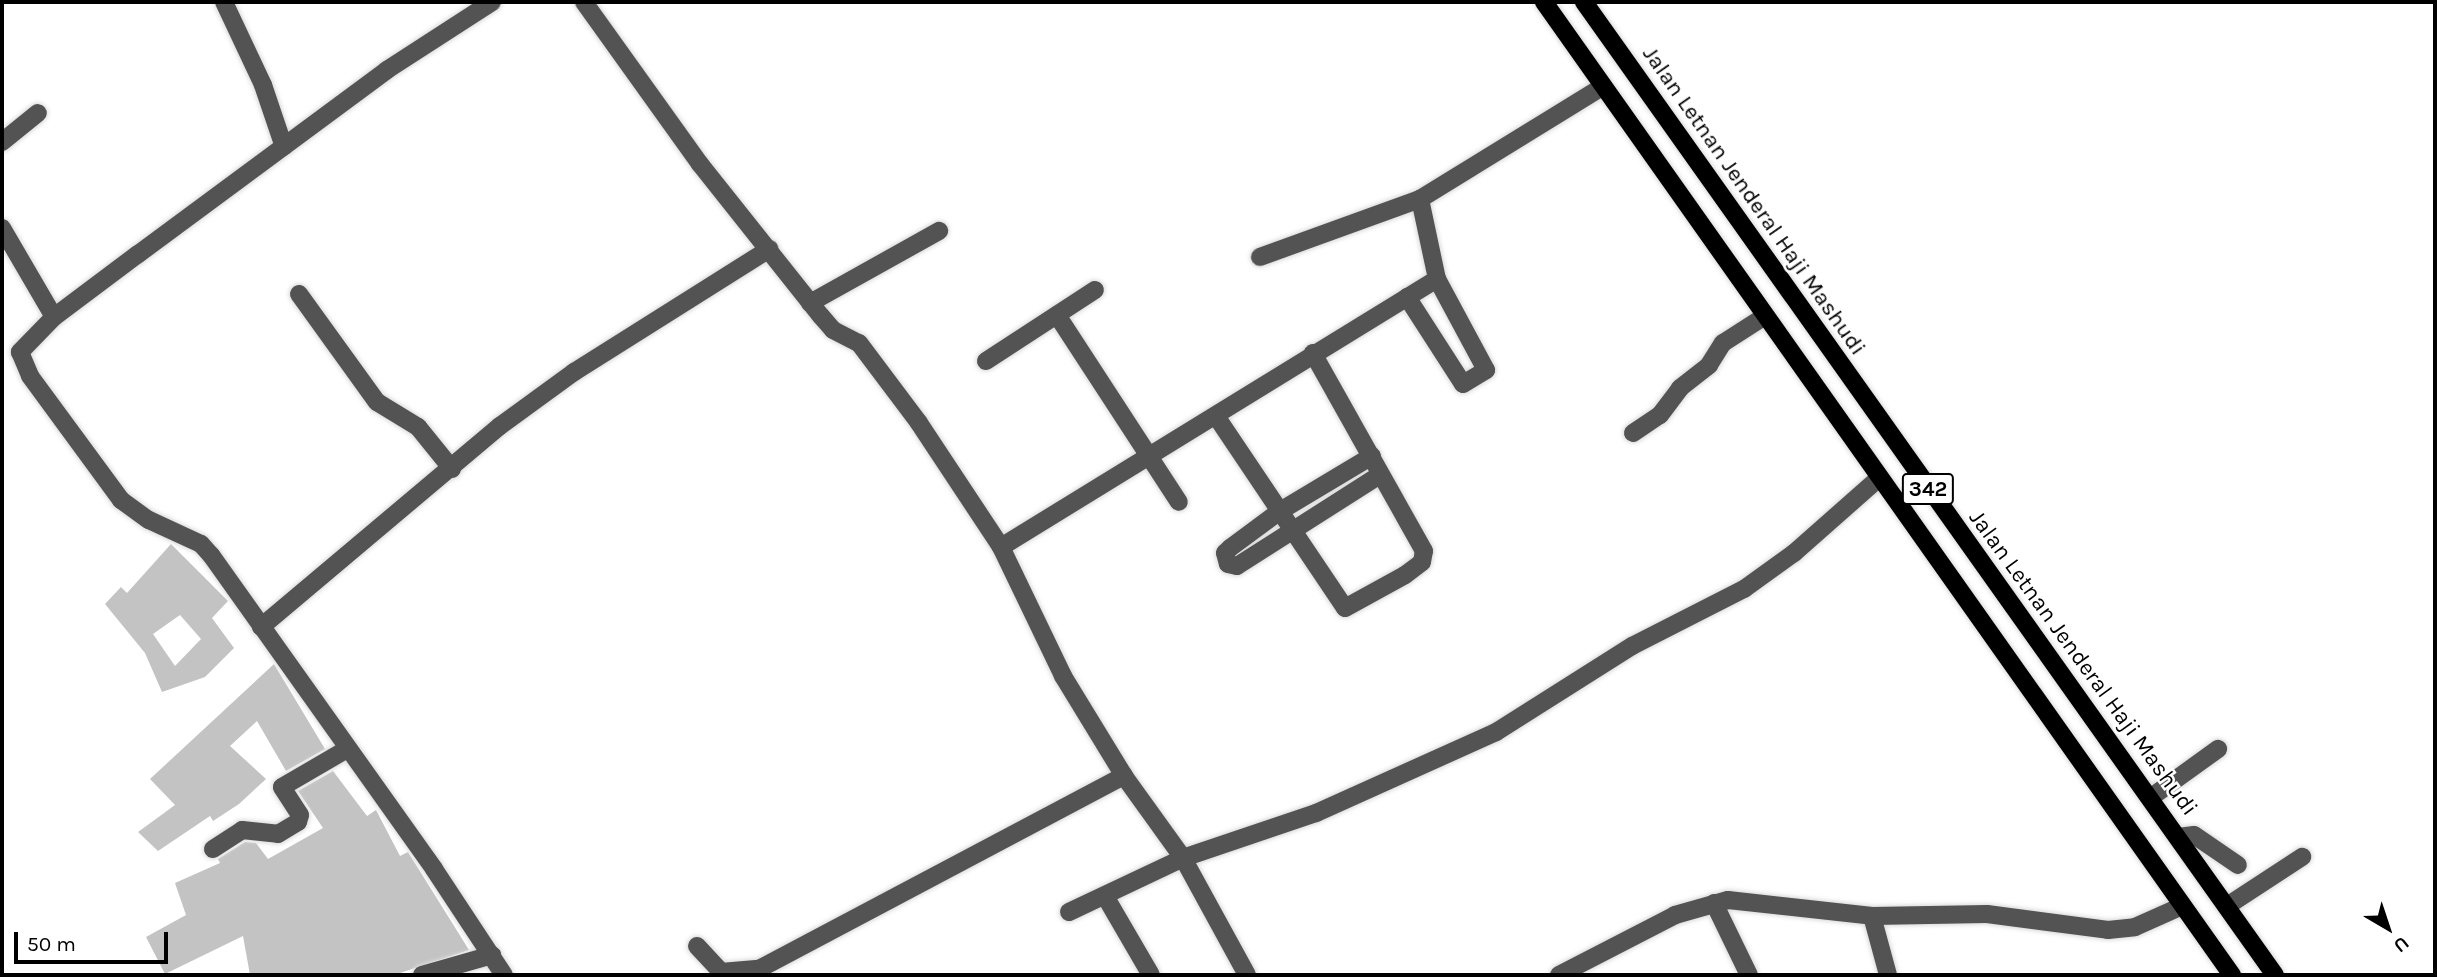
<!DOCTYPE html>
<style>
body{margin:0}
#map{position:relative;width:2437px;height:977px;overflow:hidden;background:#fff;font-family:Karla,sans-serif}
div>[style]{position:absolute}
.building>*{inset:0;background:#c3c3c3}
.roads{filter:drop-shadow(0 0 2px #dbdbdb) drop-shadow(0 0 2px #dbdbdb)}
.minor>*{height:18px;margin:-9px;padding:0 9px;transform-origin:9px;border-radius:9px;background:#535353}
.major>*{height:18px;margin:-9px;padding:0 9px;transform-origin:9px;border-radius:9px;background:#000}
span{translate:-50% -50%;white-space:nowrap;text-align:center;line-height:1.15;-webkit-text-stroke:5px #fff;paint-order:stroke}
.shield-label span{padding:2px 5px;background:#fff;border:2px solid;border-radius:5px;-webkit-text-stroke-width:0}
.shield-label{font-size:21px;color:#000;font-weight:700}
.street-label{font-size:23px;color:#000}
.frame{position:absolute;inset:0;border:4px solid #000;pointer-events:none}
.north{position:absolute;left:2353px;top:893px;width:70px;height:70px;-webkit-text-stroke:5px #fff;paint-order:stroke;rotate:141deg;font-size:19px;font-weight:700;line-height:28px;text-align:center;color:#000}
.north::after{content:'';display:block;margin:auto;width:24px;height:32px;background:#000;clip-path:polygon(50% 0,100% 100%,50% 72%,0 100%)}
.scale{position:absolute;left:14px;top:932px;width:154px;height:32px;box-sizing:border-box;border:4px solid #000;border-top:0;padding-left:9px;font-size:21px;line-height:24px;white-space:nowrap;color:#000;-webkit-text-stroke:5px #fff;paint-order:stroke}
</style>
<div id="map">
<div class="building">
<i style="clip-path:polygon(evenodd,171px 544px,228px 601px,212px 618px,234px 648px,205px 677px,162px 692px,145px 653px,105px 604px,121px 587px,127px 593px,171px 544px,180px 615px,201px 639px,175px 666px,153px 634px,180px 615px)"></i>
<i style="clip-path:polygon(274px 664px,325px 749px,286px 771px,257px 721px,230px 746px,266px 779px,239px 804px,213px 821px,210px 816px,158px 851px,138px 832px,175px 805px,150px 779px)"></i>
<i style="clip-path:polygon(333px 771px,367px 816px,376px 810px,400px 856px,408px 852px,469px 950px,394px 975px,250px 975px,243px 936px,165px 974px,146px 937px,186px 915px,175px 883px,220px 863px,218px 859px,245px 842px,256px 843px,268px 859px,323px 828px,298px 791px)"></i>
</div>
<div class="roads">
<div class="minor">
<i style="left:224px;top:2px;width:92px;rotate:64.8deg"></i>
<i style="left:263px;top:85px;width:65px;rotate:71.3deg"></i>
<i style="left:492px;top:2px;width:125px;rotate:147.1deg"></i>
<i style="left:387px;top:70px;width:310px;rotate:143.5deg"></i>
<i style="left:138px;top:254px;width:105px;rotate:143.1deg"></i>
<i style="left:54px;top:317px;width:49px;rotate:134.2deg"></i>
<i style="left:20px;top:352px;width:26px;rotate:67deg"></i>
<i style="left:30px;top:376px;width:154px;rotate:53.7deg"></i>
<i style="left:121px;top:500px;width:34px;rotate:36deg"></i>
<i style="left:149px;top:520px;width:57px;rotate:24.8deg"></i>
<i style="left:201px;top:544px;width:15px;rotate:48deg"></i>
<i style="left:211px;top:555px;width:385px;rotate:54.6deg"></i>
<i style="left:434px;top:869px;width:127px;rotate:56.6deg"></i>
<i style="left:584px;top:2px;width:199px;rotate:54.4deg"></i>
<i style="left:700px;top:164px;width:194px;rotate:51.5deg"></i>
<i style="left:821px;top:316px;width:18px;rotate:49deg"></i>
<i style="left:833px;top:330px;width:29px;rotate:27deg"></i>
<i style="left:859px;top:343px;width:100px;rotate:53.1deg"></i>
<i style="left:919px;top:423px;width:149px;rotate:56.5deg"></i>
<i style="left:1001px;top:547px;width:143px;rotate:64.3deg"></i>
<i style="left:1063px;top:676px;width:117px;rotate:58.6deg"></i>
<i style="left:1124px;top:776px;width:101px;rotate:54.3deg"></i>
<i style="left:1183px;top:858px;width:133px;rotate:61.3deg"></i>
<i style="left:2px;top:142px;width:46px;rotate:-38.9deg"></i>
<i style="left:2px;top:228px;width:103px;rotate:59.7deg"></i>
<i style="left:1260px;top:257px;width:170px;rotate:-19.9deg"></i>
<i style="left:299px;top:294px;width:133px;rotate:54.2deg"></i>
<i style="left:377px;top:402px;width:48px;rotate:31.4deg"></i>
<i style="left:418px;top:427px;width:54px;rotate:51deg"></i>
<i style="left:1407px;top:297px;width:103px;rotate:57.2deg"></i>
<i style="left:1463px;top:384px;width:27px;rotate:-31deg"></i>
<i style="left:1486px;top:370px;width:103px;rotate:-118.3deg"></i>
<i style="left:1437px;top:279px;width:82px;rotate:-102deg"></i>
<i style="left:1420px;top:199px;width:214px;rotate:-31.6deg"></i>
<i style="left:810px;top:303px;width:148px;rotate:-29.2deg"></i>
<i style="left:1057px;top:315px;width:223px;rotate:56.9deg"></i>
<i style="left:986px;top:361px;width:130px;rotate:-33.1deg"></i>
<i style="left:1216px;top:416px;width:231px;rotate:56.1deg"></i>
<i style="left:1345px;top:608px;width:68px;rotate:-28.8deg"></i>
<i style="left:1405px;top:575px;width:21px;rotate:-37deg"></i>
<i style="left:1422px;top:562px;width:11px;rotate:-80deg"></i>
<i style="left:1424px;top:551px;width:227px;rotate:-119.3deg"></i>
<i style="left:1633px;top:433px;width:32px;rotate:-34deg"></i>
<i style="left:1660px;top:415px;width:34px;rotate:-53deg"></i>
<i style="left:1680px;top:388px;width:37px;rotate:-38deg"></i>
<i style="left:1709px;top:365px;width:26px;rotate:-58deg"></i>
<i style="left:1723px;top:343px;width:50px;rotate:-32.7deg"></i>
<i style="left:1372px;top:456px;width:107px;rotate:149.1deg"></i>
<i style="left:1280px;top:511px;width:62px;rotate:143.5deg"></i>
<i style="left:1230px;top:548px;width:7px;rotate:135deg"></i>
<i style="left:1225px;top:553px;width:11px;rotate:75deg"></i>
<i style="left:1228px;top:564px;width:9px;rotate:13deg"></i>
<i style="left:1237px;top:566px;width:169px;rotate:-32.5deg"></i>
<i style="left:1001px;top:547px;width:512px;rotate:-31.58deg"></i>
<i style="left:261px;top:627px;width:312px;rotate:-40.1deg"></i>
<i style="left:500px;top:426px;width:92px;rotate:-36.1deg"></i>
<i style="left:574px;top:372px;width:231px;rotate:-32.2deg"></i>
<i style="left:2150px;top:798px;width:84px;rotate:-35.8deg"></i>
<i style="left:2178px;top:837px;width:16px;rotate:-7deg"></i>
<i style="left:2194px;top:835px;width:53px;rotate:34.3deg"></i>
<i style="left:213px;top:849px;width:35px;rotate:-33deg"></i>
<i style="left:242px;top:830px;width:36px;rotate:6deg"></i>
<i style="left:278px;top:834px;width:23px;rotate:-31deg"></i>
<i style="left:298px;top:822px;width:7px;rotate:-74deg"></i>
<i style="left:300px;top:815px;width:33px;rotate:-123deg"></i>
<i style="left:282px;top:787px;width:75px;rotate:-30.3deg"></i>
<i style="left:1105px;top:896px;width:91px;rotate:59.8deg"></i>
<i style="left:1714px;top:903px;width:80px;rotate:64.1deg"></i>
<i style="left:2227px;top:906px;width:90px;rotate:-33.2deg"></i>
<i style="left:1069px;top:912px;width:126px;rotate:-25.3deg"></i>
<i style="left:1183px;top:858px;width:140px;rotate:-18.7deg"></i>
<i style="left:1316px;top:813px;width:197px;rotate:-24.2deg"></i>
<i style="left:1496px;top:732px;width:161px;rotate:-32.3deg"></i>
<i style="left:1632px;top:646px;width:126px;rotate:-27deg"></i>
<i style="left:1744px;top:589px;width:62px;rotate:-35.8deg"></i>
<i style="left:1794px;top:553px;width:113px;rotate:-41.4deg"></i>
<i style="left:1872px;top:916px;width:61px;rotate:74.8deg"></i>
<i style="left:697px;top:946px;width:35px;rotate:47deg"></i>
<i style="left:721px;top:972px;width:38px;rotate:-5deg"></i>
<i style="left:759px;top:969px;width:413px;rotate:-27.9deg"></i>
<i style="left:422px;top:975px;width:73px;rotate:-15.9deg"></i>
<i style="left:1559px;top:975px;width:131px;rotate:-27.3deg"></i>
<i style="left:1675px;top:915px;width:55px;rotate:-15.8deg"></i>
<i style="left:1728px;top:900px;width:145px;rotate:6.3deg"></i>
<i style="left:1872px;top:916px;width:115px;rotate:-1deg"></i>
<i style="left:1987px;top:914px;width:122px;rotate:7.5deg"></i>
<i style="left:2108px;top:930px;width:27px;rotate:-6deg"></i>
<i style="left:2135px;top:927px;width:51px;rotate:-24.1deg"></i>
</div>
<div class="major">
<i style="left:1544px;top:2px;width:1192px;rotate:54.74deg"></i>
<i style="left:1584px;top:2px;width:1193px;rotate:54.62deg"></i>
</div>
</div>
<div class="shield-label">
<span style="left:1928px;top:489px">342</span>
</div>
<div class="street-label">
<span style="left:1754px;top:201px;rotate:55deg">Jalan Letnan Jenderal Haji Mashudi</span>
<span style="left:2083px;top:663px;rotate:54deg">Jalan Letnan Jenderal Haji Mashudi</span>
</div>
<div class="frame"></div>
<div class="north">U</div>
<div class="scale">50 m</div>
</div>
